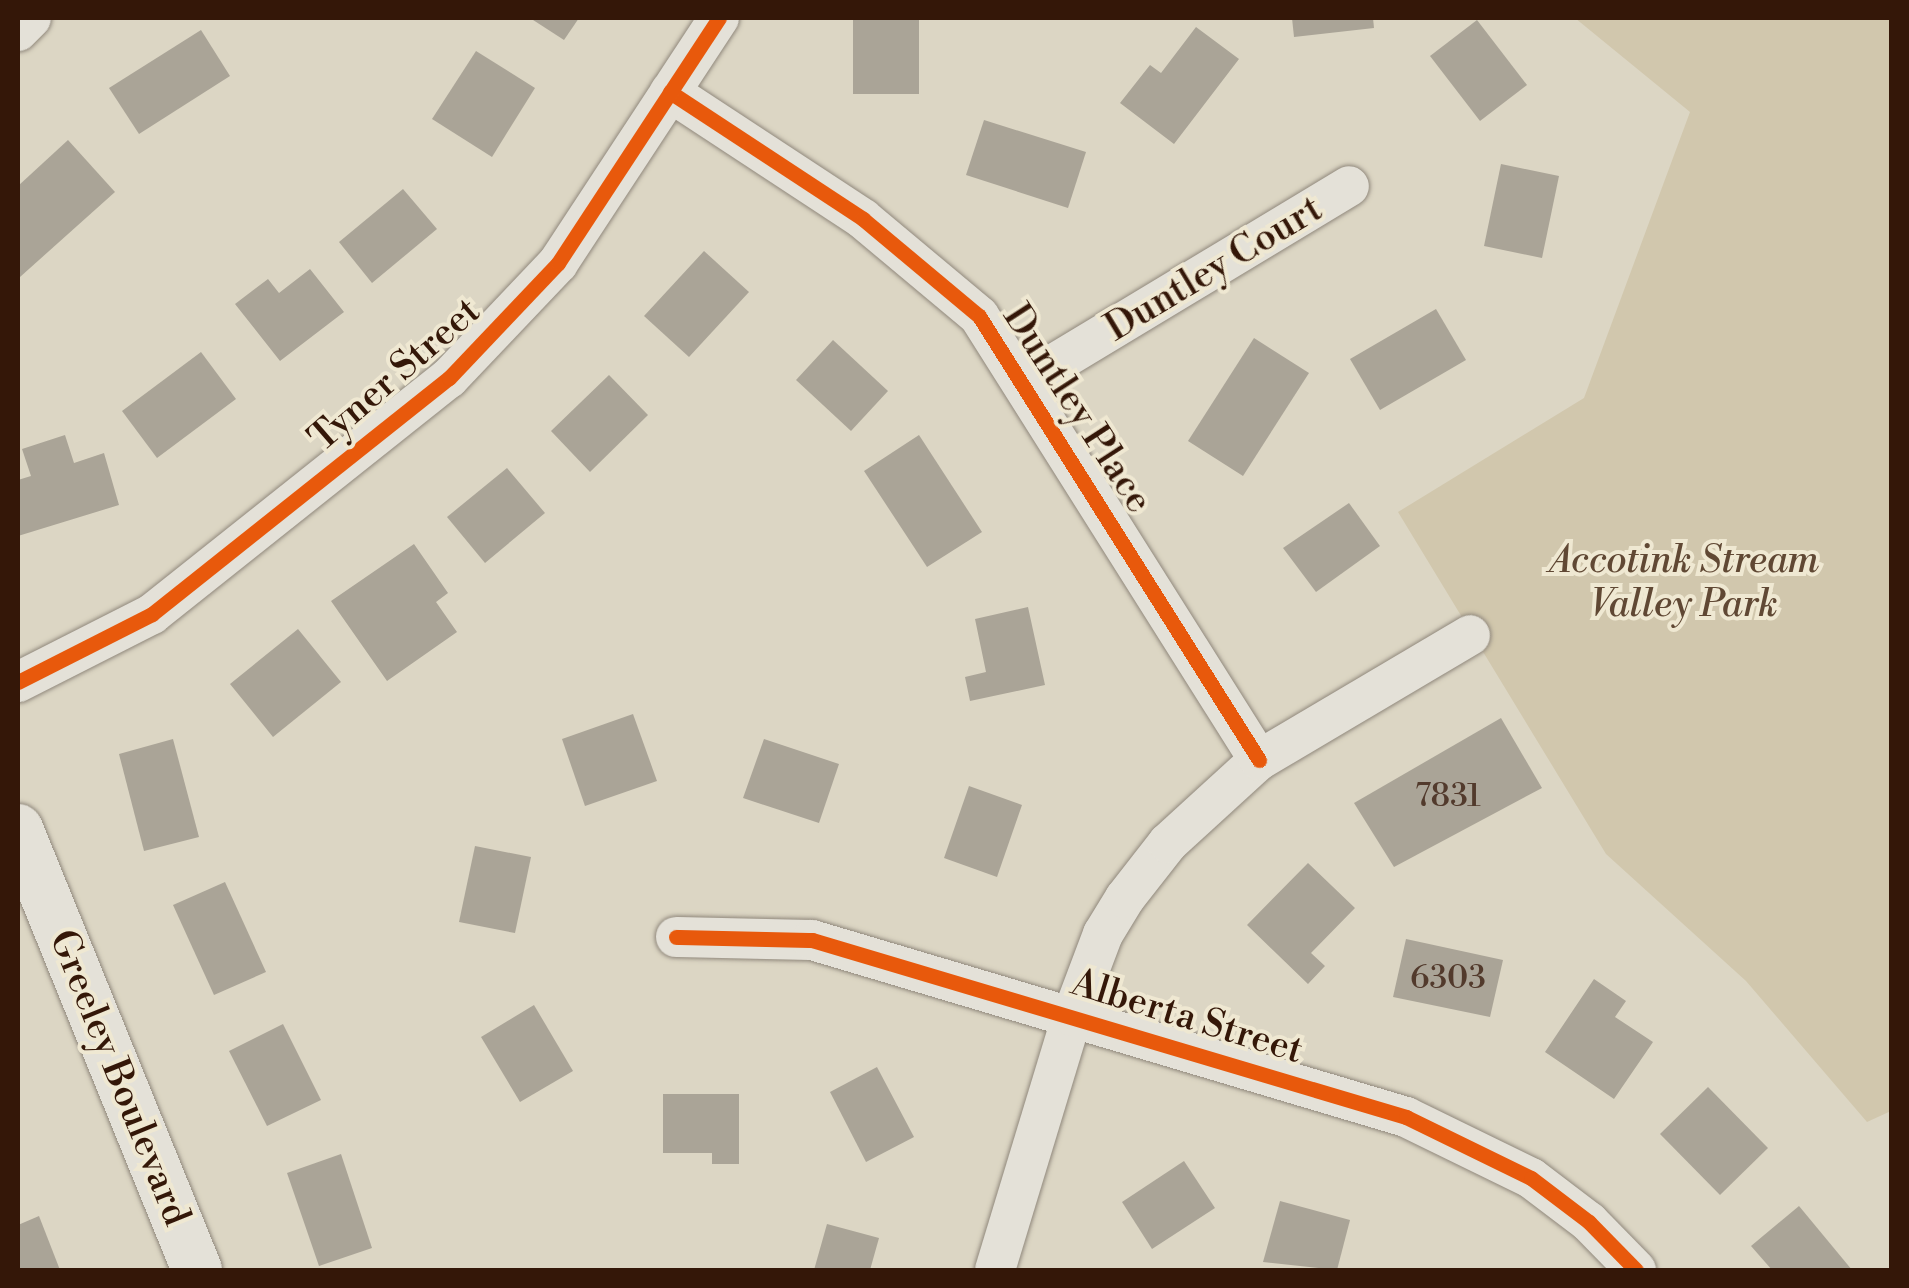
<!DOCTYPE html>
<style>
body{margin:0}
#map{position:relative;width:1909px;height:1288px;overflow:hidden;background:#dcd6c4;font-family:"Libre Bodoni",serif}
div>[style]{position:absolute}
.green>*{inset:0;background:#d1c7ad}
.building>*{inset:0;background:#aaa497}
.roads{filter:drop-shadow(0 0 2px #90887c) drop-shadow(0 0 2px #90887c)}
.minor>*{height:40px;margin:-20px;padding:0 20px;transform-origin:20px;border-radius:20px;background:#e4e1d8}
.tertiary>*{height:50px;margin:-25px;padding:0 25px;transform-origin:25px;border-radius:25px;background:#e4e1d8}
.cycleway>*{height:15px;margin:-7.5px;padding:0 7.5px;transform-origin:7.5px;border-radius:7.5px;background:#e8590c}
span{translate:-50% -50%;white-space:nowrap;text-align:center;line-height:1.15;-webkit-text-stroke:8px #efe8d2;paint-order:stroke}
.number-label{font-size:32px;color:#523a2c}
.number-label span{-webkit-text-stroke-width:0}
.street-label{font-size:38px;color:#341708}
.park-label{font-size:38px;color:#604834;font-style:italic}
.frame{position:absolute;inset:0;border:20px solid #341708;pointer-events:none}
</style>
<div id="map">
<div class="green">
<i style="clip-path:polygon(1575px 18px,1891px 18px,1891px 1111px,1867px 1122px,1746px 981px,1606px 854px,1398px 512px,1584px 398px,1690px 112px)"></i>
</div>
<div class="building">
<i style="clip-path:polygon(530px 18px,579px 18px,564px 40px)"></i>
<i style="clip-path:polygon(853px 18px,919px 18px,919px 94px,853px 94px)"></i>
<i style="clip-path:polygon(1292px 18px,1373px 18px,1374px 28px,1294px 37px)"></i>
<i style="clip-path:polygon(1477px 20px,1527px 85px,1480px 121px,1430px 56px)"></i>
<i style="clip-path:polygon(1196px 27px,1239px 59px,1174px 144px,1120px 103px,1150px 65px,1161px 73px)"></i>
<i style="clip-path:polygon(201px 30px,230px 76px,139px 134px,109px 88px)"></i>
<i style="clip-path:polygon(476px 51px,535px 88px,492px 157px,432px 119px)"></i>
<i style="clip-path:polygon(984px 120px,1086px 152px,1068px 208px,966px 175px)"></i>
<i style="clip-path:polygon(68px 140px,115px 192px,20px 277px,18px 186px)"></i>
<i style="clip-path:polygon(1501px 164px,1559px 176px,1542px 258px,1484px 246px)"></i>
<i style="clip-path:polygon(403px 189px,437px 229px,372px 283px,339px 242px)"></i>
<i style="clip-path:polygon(704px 251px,749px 292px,689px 357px,644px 316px)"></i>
<i style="clip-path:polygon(310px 269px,344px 312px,280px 361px,235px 304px,268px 279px,279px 293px)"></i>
<i style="clip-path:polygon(1436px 309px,1466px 360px,1380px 410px,1350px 359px)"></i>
<i style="clip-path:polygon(1254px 338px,1309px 373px,1243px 476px,1188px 441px)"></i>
<i style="clip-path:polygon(833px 340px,888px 391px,851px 431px,796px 380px)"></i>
<i style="clip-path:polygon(201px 352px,236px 399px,157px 458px,122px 411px)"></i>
<i style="clip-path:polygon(609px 375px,648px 415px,590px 472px,551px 431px)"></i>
<i style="clip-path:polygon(65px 435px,74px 463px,104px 453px,119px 505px,18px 536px,18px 480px,31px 476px,22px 449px)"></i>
<i style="clip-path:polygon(919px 435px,982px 532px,927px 567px,864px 471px)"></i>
<i style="clip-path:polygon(507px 468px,545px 513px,485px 563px,447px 517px)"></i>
<i style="clip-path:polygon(1349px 503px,1380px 546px,1316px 592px,1283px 548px)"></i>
<i style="clip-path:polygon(414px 544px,448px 593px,436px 602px,457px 632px,387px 681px,331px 601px)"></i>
<i style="clip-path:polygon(1028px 607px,1045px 685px,970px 701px,965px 677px,986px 672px,975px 619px)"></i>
<i style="clip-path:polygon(298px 629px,341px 682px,273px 737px,230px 684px)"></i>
<i style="clip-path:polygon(633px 714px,657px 781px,585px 806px,562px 739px)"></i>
<i style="clip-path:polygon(1501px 718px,1542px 788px,1394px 867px,1354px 803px)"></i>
<i style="clip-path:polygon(173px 739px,199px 837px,144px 851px,119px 754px)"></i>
<i style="clip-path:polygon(764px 739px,839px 764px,819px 823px,743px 798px)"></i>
<i style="clip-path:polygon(969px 786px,1022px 805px,997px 877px,944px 858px)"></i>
<i style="clip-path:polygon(475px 846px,531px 857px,515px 933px,459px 922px)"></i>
<i style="clip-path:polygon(1308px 863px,1355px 908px,1311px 953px,1325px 966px,1308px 984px,1247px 925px)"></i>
<i style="clip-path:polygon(225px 882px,266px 972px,214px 995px,173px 905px)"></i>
<i style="clip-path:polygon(1406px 939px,1503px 960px,1490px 1017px,1393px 997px)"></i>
<i style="clip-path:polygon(1594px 979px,1626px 1001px,1615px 1017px,1653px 1042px,1614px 1099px,1545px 1052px)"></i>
<i style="clip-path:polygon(534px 1005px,573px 1071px,520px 1102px,481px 1037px)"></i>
<i style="clip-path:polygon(283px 1024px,321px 1100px,267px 1126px,229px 1051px)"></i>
<i style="clip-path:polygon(877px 1067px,914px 1137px,866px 1162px,830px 1092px)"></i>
<i style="clip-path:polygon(1708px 1087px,1768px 1148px,1720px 1195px,1660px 1134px)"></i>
<i style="clip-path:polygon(663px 1094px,739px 1094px,739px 1164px,712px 1164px,712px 1153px,663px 1153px)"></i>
<i style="clip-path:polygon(341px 1154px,372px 1248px,319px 1266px,287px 1173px)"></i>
<i style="clip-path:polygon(1184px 1161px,1215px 1208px,1152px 1249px,1122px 1202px)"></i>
<i style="clip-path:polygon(1280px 1201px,1350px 1220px,1337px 1270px,1263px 1262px)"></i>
<i style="clip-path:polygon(1799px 1206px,1852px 1270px,1772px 1270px,1751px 1246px)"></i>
<i style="clip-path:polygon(39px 1216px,60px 1270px,18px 1270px,18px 1225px)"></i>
<i style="clip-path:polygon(827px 1224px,879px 1238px,870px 1270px,814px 1270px)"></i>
</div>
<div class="roads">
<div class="minor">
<i style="left:18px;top:31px;width:18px;rotate:-45deg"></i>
<i style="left:670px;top:92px;width:231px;rotate:33.3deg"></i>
<i style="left:863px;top:219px;width:151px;rotate:39.9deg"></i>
<i style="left:979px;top:316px;width:525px;rotate:57.76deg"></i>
<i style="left:1026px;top:381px;width:377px;rotate:-31.1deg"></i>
<i style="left:18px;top:682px;width:150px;rotate:-26.9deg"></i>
<i style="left:152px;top:614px;width:379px;rotate:-38.5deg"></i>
<i style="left:449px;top:378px;width:158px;rotate:-46.5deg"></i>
<i style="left:558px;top:263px;width:293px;rotate:-56.7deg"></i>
<i style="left:676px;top:937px;width:136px;rotate:1.3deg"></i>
<i style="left:812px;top:940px;width:620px;rotate:16.59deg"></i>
<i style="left:1406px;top:1117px;width:139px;rotate:26deg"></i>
<i style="left:1531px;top:1178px;width:73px;rotate:37.2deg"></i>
<i style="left:1589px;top:1222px;width:67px;rotate:45.6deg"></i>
<i style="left:995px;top:1270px;width:265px;rotate:-73.1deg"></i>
<i style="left:1072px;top:1016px;width:88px;rotate:-69.3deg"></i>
<i style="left:1103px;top:934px;width:42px;rotate:-58.6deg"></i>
<i style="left:1125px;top:898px;width:70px;rotate:-52deg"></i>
<i style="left:1168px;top:843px;width:123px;rotate:-42.4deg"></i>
<i style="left:1259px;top:760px;width:245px;rotate:-30.6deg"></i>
</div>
<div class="tertiary">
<i style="left:18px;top:829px;width:476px;rotate:67.9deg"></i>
</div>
</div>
<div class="cycleway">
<i style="left:670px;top:92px;width:231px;rotate:33.3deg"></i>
<i style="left:863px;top:219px;width:151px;rotate:39.9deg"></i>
<i style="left:979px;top:316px;width:525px;rotate:57.76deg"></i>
<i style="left:18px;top:682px;width:150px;rotate:-26.9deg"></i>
<i style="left:152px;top:614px;width:379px;rotate:-38.5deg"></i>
<i style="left:449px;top:378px;width:158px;rotate:-46.5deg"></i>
<i style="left:558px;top:263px;width:293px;rotate:-56.7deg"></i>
<i style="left:676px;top:937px;width:136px;rotate:1.3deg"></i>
<i style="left:812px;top:940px;width:620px;rotate:16.59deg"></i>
<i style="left:1406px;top:1117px;width:139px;rotate:26deg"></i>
<i style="left:1531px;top:1178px;width:73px;rotate:37.2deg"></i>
<i style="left:1589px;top:1222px;width:67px;rotate:45.6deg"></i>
</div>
<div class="number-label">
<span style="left:1448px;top:796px">7831</span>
<span style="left:1448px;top:978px">6303</span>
</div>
<div class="street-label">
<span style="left:1214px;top:269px;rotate:-31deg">Duntley Court</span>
<span style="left:395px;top:375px;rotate:-41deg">Tyner Street</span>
<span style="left:1077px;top:409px;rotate:57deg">Duntley Place</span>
<span style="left:1187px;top:1017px;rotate:17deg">Alberta Street</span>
<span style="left:119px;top:1078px;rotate:68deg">Greeley Boulevard</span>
</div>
<div class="park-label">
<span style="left:1684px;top:583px">Accotink Stream<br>Valley Park</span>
</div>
<div class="frame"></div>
</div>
